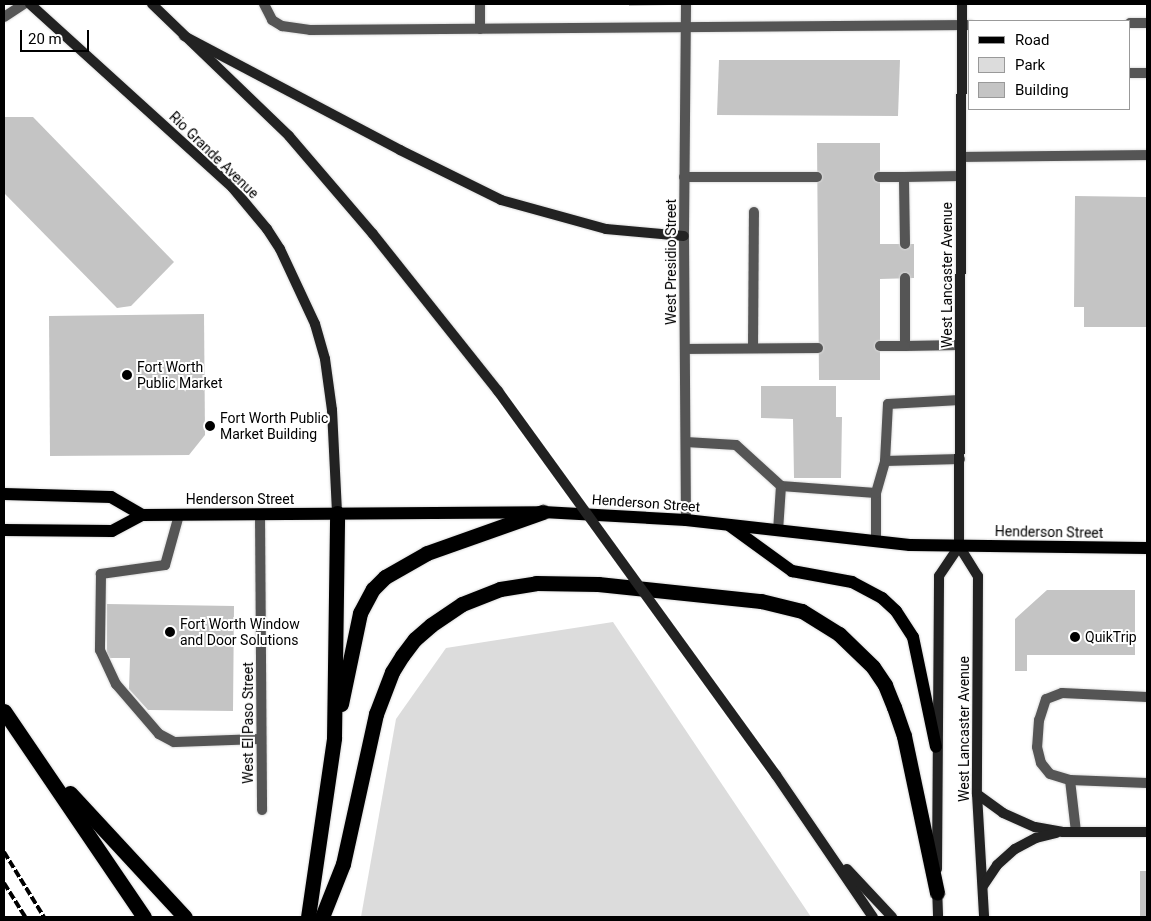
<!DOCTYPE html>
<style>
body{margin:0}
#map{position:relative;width:1151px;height:921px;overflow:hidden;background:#fff;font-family:Roboto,sans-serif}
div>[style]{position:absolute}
.green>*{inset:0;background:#dcdcdc}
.building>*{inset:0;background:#c4c4c4}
.roads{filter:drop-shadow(0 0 1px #dbdbdb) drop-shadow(0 0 1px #dbdbdb)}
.lane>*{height:10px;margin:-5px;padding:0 5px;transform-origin:5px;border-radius:5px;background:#555}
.street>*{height:10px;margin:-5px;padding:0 5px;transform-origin:5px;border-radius:5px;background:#555}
.secondary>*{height:10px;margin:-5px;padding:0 5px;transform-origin:5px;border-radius:5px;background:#222}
.primary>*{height:12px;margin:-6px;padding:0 6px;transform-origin:6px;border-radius:6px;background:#000}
.highway>*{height:15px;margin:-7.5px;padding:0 7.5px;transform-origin:7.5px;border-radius:7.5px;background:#000}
.rail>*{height:4px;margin-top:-2px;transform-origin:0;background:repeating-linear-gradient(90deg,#000 0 8px,transparent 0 10.5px)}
.secondary-bridge>*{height:10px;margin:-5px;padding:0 5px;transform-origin:5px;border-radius:5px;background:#222}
.dots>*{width:14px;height:14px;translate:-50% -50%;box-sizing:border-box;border:2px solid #fff;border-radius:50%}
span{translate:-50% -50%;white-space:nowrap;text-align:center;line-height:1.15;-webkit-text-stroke:4px #fff;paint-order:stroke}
.street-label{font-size:14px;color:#000}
.poi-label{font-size:14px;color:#000}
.left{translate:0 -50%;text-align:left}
.frame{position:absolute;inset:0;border:5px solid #000;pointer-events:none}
.legend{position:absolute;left:968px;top:20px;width:162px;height:90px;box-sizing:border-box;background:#fff;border:1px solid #999;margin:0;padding:6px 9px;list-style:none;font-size:15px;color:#000}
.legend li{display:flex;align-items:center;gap:10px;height:25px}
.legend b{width:25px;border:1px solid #999}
.scale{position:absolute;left:20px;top:30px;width:69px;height:22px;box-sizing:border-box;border:2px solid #000;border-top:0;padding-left:6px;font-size:15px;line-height:18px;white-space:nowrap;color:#000;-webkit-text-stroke:4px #fff;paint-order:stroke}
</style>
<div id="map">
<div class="green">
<i style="clip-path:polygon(613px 622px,811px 917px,361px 917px,396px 719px,446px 648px)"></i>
</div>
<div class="building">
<i style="clip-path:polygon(629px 4px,669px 4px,669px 5px,629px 6px)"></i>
<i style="clip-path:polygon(719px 60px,900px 60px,898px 116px,717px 115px)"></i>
<i style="clip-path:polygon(4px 117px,33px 117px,174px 262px,131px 306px,117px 308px,4px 193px)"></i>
<i style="clip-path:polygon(817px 143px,880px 143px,880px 244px,914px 244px,914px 278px,880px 279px,880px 380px,819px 380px)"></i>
<i style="clip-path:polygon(1075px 196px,1147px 197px,1147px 327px,1084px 327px,1084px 307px,1074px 307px)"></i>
<i style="clip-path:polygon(204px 314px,205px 435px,189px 455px,50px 456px,49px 316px)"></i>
<i style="clip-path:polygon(761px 386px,836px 386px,836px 417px,842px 417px,841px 478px,794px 478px,793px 419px,761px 418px)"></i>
<i style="clip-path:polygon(1047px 590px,1135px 590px,1135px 655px,1027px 655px,1027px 671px,1015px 671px,1015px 619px)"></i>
<i style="clip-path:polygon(107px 604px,234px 606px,233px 711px,148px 710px,129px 689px,130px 658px,107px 658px)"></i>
<i style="clip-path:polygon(1140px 871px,1147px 871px,1147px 917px,1140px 917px)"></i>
</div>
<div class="roads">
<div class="lane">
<i style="left:480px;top:4px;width:25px;rotate:90deg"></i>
<i style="left:1130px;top:73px;width:17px"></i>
<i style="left:962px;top:157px;width:185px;rotate:-0.6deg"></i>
<i style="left:684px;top:177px;width:133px"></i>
<i style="left:879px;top:177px;width:25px"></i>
<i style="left:905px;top:244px;width:67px;rotate:-90.9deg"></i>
<i style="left:904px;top:177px;width:57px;rotate:-1deg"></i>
<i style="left:905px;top:278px;width:68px;rotate:90deg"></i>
<i style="left:905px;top:346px;width:55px;rotate:-1deg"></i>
<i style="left:880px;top:346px;width:25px"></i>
<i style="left:753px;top:348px;width:136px;rotate:-89.6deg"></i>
<i style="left:685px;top:349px;width:133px;rotate:-0.4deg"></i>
<i style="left:686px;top:442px;width:50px;rotate:3.4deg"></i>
<i style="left:736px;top:445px;width:61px;rotate:42.3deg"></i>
<i style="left:781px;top:486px;width:95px;rotate:4.2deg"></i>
<i style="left:876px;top:493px;width:49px;rotate:90deg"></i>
<i style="left:885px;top:461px;width:57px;rotate:-87deg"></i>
<i style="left:888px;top:404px;width:72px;rotate:-3.2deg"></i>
<i style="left:876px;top:493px;width:33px;rotate:-74deg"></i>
<i style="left:885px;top:461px;width:75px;rotate:-1.5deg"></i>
<i style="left:179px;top:515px;width:52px;rotate:105.6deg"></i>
<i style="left:165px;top:565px;width:65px;rotate:172deg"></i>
<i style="left:101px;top:574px;width:76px;rotate:90.8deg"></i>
<i style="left:100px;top:650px;width:38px;rotate:65deg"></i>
<i style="left:116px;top:684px;width:66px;rotate:49.3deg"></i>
<i style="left:159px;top:734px;width:17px;rotate:28deg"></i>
<i style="left:174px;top:742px;width:87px;rotate:-2deg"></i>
<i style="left:778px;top:531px;width:45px;rotate:-86.2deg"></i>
<i style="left:1147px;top:697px;width:85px;rotate:-177.3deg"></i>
<i style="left:1062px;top:693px;width:17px;rotate:159deg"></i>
<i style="left:1046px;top:699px;width:22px;rotate:108deg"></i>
<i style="left:1039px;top:720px;width:27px;rotate:94deg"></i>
<i style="left:1037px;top:747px;width:16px;rotate:76deg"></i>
<i style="left:1041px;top:763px;width:14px;rotate:51deg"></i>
<i style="left:1050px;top:774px;width:21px;rotate:17deg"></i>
<i style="left:1070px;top:780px;width:77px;rotate:2.2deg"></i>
<i style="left:1070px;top:780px;width:52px;rotate:83.4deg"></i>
</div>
<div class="street">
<i style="left:264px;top:4px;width:18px;rotate:63deg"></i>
<i style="left:272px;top:20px;width:12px;rotate:31deg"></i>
<i style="left:282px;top:26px;width:28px;rotate:8deg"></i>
<i style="left:310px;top:30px;width:660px;rotate:-0.43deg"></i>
<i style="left:686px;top:4px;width:232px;rotate:90.5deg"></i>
<i style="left:684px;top:236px;width:284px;rotate:89.6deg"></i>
<i style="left:4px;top:17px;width:24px;rotate:-33deg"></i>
<i style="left:1130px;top:23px;width:17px"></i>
<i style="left:260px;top:515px;width:295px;rotate:89.6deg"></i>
</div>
<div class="secondary">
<i style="left:30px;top:4px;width:273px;rotate:42.2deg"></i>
<i style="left:232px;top:187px;width:55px;rotate:50.2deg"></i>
<i style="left:267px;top:229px;width:24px;rotate:57deg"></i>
<i style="left:280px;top:249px;width:83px;rotate:65deg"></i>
<i style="left:315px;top:324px;width:36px;rotate:74deg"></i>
<i style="left:325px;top:359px;width:51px;rotate:82.2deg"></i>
<i style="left:332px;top:410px;width:103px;rotate:87.2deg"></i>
<i style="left:152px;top:4px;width:190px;rotate:43.9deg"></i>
<i style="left:289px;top:136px;width:129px;rotate:49.4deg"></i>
<i style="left:373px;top:234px;width:201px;rotate:51.5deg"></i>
<i style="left:184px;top:36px;width:244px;rotate:27.8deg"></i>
<i style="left:400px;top:150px;width:113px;rotate:26.3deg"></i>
<i style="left:501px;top:200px;width:109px;rotate:15.4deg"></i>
<i style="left:606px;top:229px;width:78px;rotate:5.1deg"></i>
<i style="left:959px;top:546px;width:36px;rotate:58deg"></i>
<i style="left:978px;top:576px;width:218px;rotate:90.3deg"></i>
<i style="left:977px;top:794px;width:123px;rotate:86.7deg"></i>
<i style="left:776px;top:775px;width:172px;rotate:55.7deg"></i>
<i style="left:977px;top:794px;width:32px;rotate:36deg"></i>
<i style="left:1003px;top:813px;width:35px;rotate:24deg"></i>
<i style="left:1035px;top:827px;width:27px;rotate:10deg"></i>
<i style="left:1062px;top:832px;width:85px"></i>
<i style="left:847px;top:869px;width:66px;rotate:46.8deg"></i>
<i style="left:937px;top:869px;width:293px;rotate:-89.6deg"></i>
<i style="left:939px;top:576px;width:36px;rotate:-56deg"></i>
<i style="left:959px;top:546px;width:542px;rotate:-89.68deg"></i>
<i style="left:937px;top:886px;width:31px;rotate:88deg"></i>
<i style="left:983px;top:886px;width:25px;rotate:-56deg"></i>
<i style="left:997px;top:865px;width:24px;rotate:-42deg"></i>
<i style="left:1015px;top:849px;width:24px;rotate:-28deg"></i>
<i style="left:1036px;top:838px;width:21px;rotate:-14deg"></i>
</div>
<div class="primary">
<i style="left:4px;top:494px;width:107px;rotate:1.6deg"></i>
<i style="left:111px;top:497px;width:36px;rotate:30deg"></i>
<i style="left:730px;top:526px;width:77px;rotate:36deg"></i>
<i style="left:792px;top:571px;width:61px;rotate:10.4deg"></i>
<i style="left:852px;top:582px;width:34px;rotate:28deg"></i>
<i style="left:882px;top:598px;width:19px;rotate:43deg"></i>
<i style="left:896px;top:611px;width:31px;rotate:57deg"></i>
<i style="left:913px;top:637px;width:112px;rotate:78.2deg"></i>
<i style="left:4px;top:530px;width:108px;rotate:0.5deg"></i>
<i style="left:112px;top:531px;width:34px;rotate:-28deg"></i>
<i style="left:142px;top:515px;width:401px;rotate:-0.4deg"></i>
<i style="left:543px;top:512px;width:143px;rotate:3.2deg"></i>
<i style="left:686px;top:520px;width:225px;rotate:6.4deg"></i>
<i style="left:910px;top:545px;width:237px;rotate:0.7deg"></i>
</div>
<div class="highway">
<i style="left:341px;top:704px;width:93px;rotate:-78.2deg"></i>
<i style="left:360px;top:613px;width:27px;rotate:-62deg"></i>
<i style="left:373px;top:589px;width:17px;rotate:-45deg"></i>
<i style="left:385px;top:577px;width:48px;rotate:-29.7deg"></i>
<i style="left:427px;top:553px;width:123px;rotate:-19.5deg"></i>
<i style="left:4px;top:711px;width:249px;rotate:55.8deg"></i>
<i style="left:70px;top:793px;width:169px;rotate:47.2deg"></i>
<i style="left:308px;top:917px;width:181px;rotate:-81.7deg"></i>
<i style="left:334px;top:738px;width:225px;rotate:-89.2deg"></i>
<i style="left:322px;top:917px;width:57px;rotate:-68.4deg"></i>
<i style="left:343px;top:864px;width:154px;rotate:-77.6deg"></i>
<i style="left:376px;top:714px;width:45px;rotate:-69.1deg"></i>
<i style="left:392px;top:672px;width:19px;rotate:-58deg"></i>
<i style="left:402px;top:656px;width:21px;rotate:-53deg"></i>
<i style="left:415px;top:639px;width:21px;rotate:-41deg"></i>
<i style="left:431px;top:625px;width:37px;rotate:-34deg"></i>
<i style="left:462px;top:604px;width:41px;rotate:-21.5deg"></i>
<i style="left:500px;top:589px;width:36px;rotate:-9deg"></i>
<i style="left:536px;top:583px;width:62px;rotate:0.9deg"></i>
<i style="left:598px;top:584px;width:164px;rotate:6deg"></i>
<i style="left:761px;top:601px;width:42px;rotate:13.7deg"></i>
<i style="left:802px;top:611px;width:44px;rotate:31.9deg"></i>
<i style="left:839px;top:634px;width:47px;rotate:44.1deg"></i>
<i style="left:873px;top:667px;width:22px;rotate:56deg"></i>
<i style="left:885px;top:685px;width:24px;rotate:68deg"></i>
<i style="left:894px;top:707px;width:31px;rotate:71deg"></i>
<i style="left:904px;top:736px;width:160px;rotate:78.1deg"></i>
</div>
</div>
<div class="rail">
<i style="left:4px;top:852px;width:76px;rotate:58.4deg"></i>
<i style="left:4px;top:883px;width:40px;rotate:58deg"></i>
<i style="left:4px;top:916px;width:1px;rotate:90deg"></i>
</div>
<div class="secondary-bridge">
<i style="left:498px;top:391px;width:474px;rotate:54.1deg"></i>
</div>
<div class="dots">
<i style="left:127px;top:375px;background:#000"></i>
<i style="left:210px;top:426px;background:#000"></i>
<i style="left:170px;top:632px;background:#000"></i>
<i style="left:1075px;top:637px;background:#000"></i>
</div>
<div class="street-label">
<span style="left:214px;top:155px;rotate:44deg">Rio Grande Avenue</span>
<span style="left:671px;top:262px;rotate:-90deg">West Presidio Street</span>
<span style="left:947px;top:275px;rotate:-90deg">West Lancaster Avenue</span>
<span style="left:240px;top:499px">Henderson Street</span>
<span style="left:646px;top:503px;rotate:4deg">Henderson Street</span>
<span style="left:1049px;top:532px;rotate:1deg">Henderson Street</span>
<span style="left:248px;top:723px;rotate:-90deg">West El Paso Street</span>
<span style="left:964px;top:729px;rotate:-90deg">West Lancaster Avenue</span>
</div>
<div class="poi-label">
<span class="left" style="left:137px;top:375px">Fort Worth<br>Public Market</span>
<span class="left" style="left:220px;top:426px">Fort Worth Public<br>Market Building</span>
<span class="left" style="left:180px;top:632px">Fort Worth Window<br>and Door Solutions</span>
<span class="left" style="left:1085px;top:637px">QuikTrip</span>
</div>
<div class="frame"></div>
<ul class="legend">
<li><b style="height:6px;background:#000"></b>Road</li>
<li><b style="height:14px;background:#dcdcdc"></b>Park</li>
<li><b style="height:14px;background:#c4c4c4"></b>Building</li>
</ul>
<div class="scale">20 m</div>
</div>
